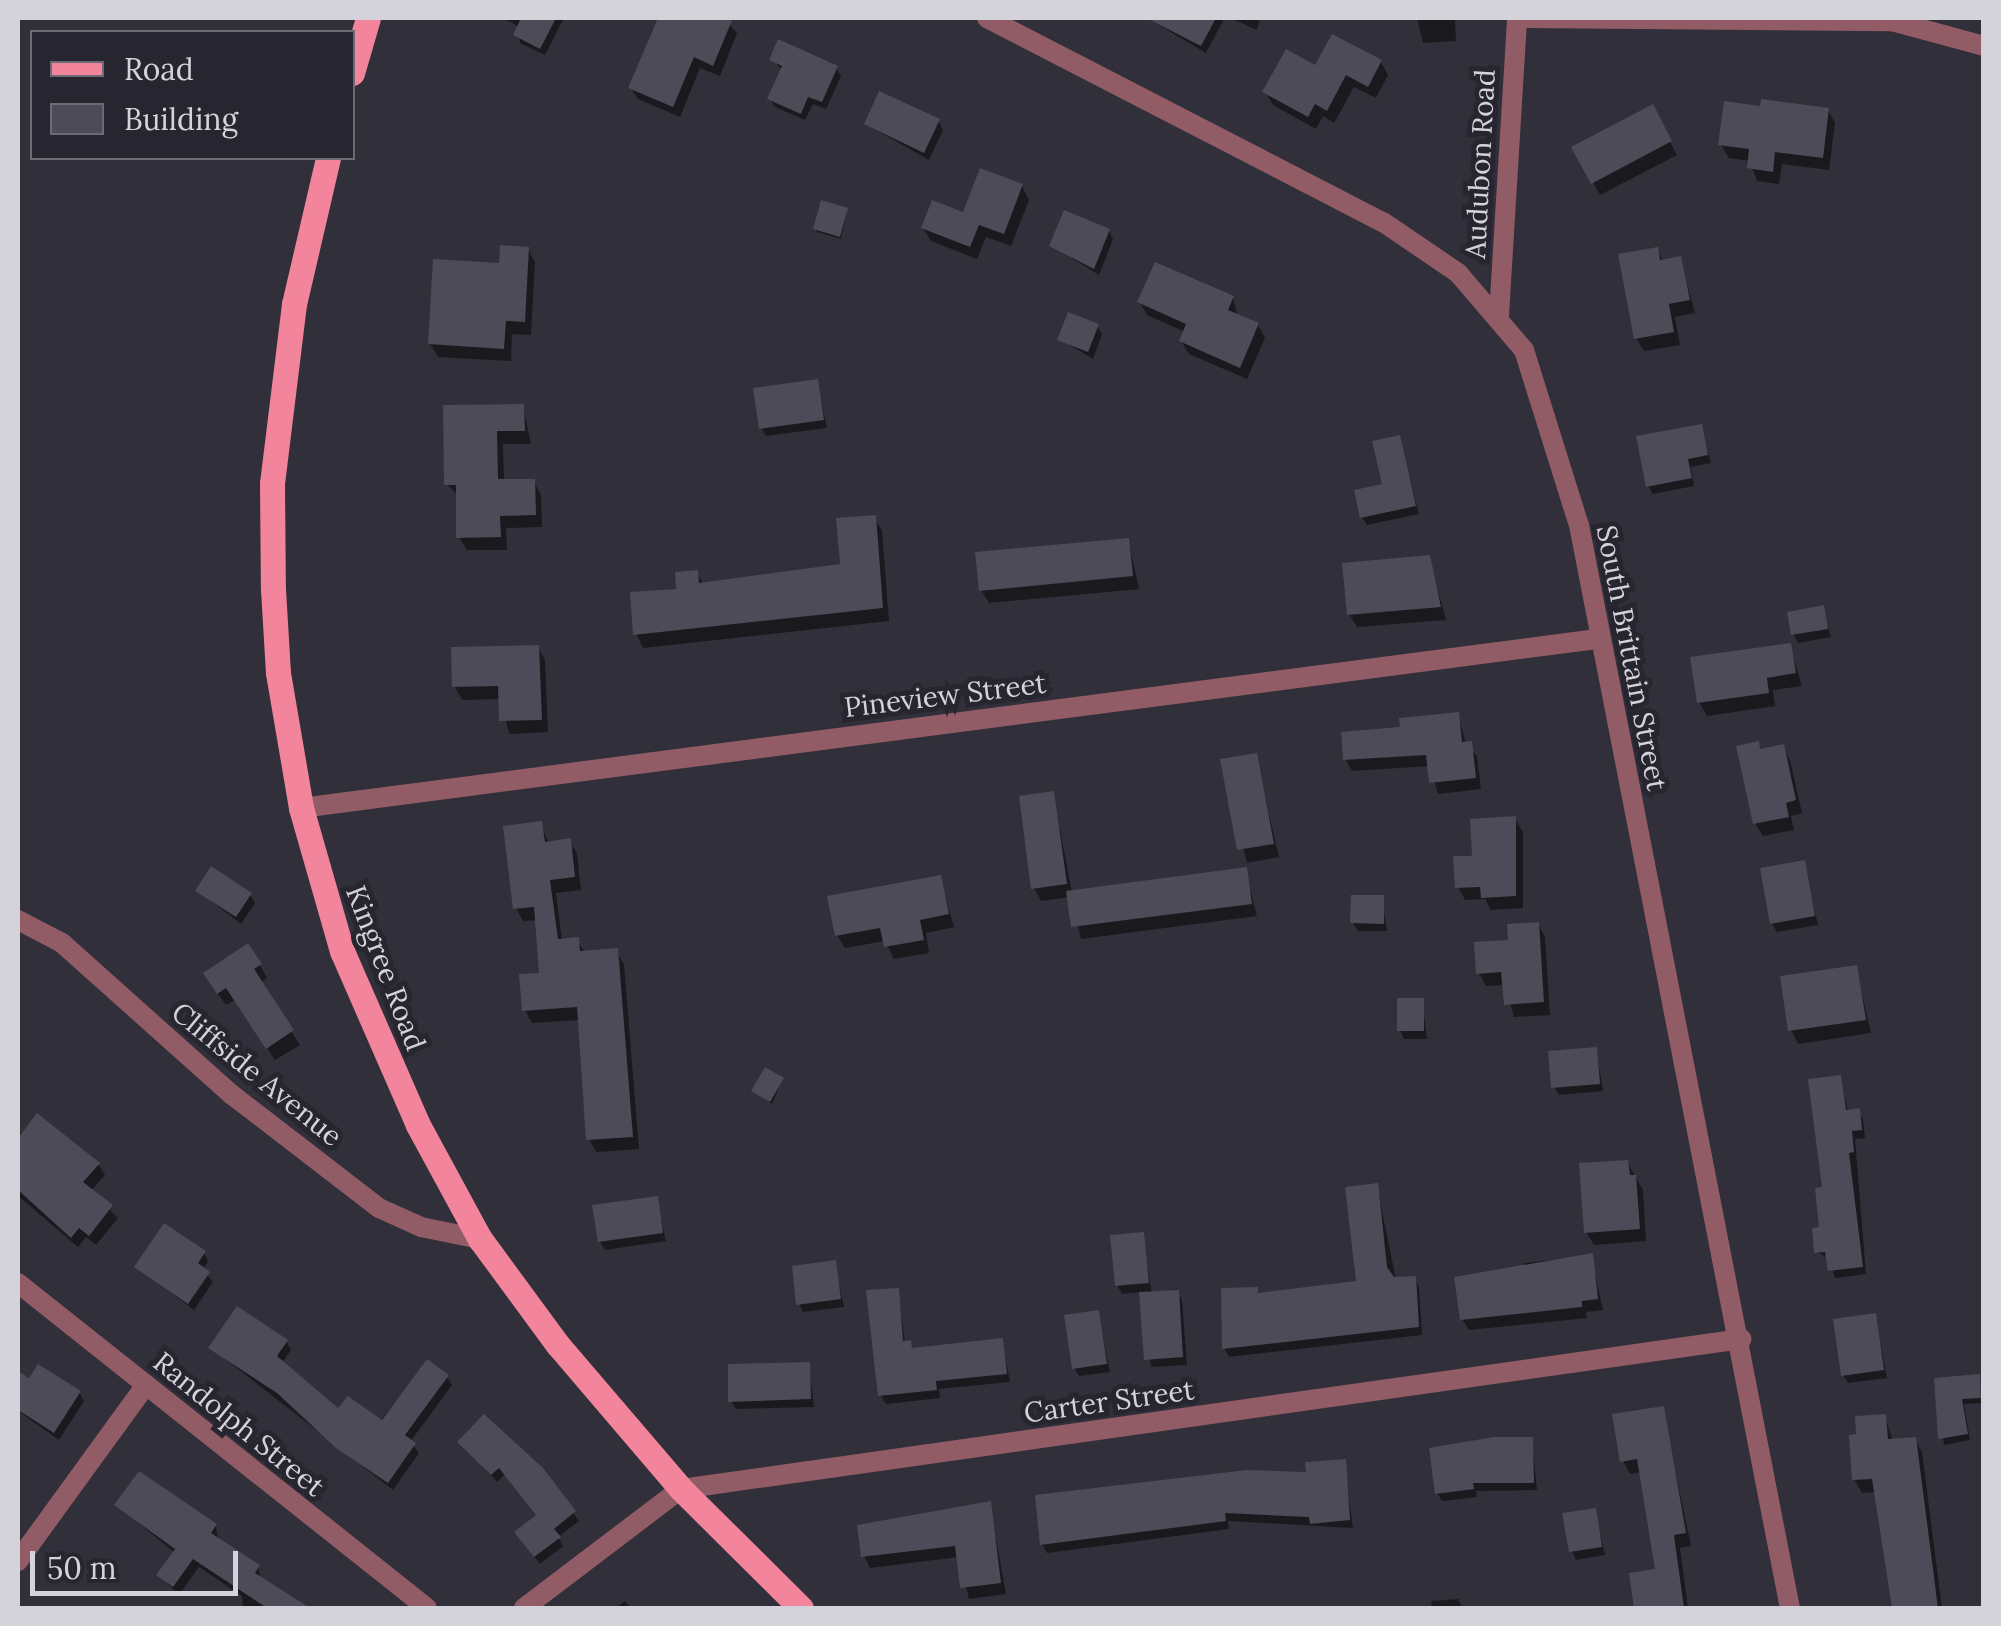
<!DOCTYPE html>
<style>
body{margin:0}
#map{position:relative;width:2001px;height:1626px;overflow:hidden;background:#312f39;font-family:Lora,serif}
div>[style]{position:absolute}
.shadow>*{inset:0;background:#0007}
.building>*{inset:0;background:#4d4b57}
.minor>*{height:20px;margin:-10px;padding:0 10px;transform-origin:10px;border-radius:10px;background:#925c66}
.primary>*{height:25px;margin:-12.5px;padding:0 12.5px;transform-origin:12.5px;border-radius:12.5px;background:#f2859b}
span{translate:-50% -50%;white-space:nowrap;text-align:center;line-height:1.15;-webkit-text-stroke:10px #27252f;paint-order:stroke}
.street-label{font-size:28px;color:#d4d3da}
.frame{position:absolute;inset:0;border:20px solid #d4d3da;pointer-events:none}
.legend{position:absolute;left:30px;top:30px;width:325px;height:130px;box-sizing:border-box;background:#27252f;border:2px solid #6c6b73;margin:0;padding:12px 18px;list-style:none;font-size:30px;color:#d4d3da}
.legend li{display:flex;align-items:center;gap:20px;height:50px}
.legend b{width:50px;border:2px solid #6c6b73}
.scale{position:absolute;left:30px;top:1551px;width:208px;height:45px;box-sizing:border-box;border:5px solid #d4d3da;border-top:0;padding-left:12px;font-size:30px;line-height:35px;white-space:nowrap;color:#d4d3da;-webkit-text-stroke:8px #27252f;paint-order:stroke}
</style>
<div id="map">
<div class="shadow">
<i style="clip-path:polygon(503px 18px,564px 18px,545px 55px,520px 43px,519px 27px)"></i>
<i style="clip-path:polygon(660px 18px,723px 18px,737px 33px,720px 76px,700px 68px,680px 117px,638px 99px,631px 88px)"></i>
<i style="clip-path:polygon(1147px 18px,1221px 18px,1223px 21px,1206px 53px)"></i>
<i style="clip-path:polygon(1230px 18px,1260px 18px,1257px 30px)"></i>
<i style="clip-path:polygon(1417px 18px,1455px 18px,1456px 41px,1423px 43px)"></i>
<i style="clip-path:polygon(772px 59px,836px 68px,841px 76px,826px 109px,813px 104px,805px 120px,775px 107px,770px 99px,782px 70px)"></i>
<i style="clip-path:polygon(1381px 62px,1388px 75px,1376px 98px,1354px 87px,1334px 123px,1323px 116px,1316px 129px,1273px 105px,1265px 92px,1316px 69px)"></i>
<i style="clip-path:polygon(1652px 108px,1677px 155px,1600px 195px,1575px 148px)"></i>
<i style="clip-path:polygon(1763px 108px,1828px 110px,1835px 123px,1829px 170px,1782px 164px,1779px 184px,1757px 181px,1750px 161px,1729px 158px,1721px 145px)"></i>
<i style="clip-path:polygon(938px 121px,943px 130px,929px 160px,866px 124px)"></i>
<i style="clip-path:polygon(1022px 186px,1029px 200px,1011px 246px,986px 237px,977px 259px,931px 241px,923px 228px)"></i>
<i style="clip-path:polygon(847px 211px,841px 239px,817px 232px,815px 228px)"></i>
<i style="clip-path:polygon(1109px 231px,1113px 239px,1099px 275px,1052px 246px)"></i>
<i style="clip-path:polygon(528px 249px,535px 262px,531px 335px,512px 334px,511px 361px,438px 357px,430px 344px,502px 266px)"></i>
<i style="clip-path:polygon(1657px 250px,1664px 262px,1680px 259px,1695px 313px,1675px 317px,1680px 345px,1644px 351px,1636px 338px)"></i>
<i style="clip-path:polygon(1233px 298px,1238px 317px,1258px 325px,1265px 338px,1247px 379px,1189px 354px,1181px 341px,1185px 332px,1147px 315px,1140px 302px)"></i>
<i style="clip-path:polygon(1097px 326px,1102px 334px,1093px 359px,1060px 339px)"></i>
<i style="clip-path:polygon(817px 382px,827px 428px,766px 436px,761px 428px)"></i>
<i style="clip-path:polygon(523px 406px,531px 444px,503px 444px,504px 482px,534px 482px,541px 495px,542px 527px,506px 528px,507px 550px,467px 550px,459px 537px,459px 497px,447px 484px,445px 407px)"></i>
<i style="clip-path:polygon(1701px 427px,1711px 463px,1691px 467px,1694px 486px,1653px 494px,1648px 486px)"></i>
<i style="clip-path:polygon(1399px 438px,1419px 514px,1367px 525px,1362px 517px,1385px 486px)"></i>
<i style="clip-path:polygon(874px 517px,882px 531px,889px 621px,643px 648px,636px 634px,697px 573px,704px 585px,842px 566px)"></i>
<i style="clip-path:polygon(1128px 540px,1139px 589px,989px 603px,981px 590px)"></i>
<i style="clip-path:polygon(1429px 558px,1446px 620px,1357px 627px,1349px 614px)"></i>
<i style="clip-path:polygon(1822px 608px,1831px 637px,1798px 643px,1793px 634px)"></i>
<i style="clip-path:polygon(1790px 646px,1802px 686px,1773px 690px,1775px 706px,1707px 716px,1699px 702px)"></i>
<i style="clip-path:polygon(538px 647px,545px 660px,548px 732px,509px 734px,501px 699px,462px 700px,455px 687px)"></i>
<i style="clip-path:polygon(1458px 714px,1466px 744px,1477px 756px,1481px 789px,1438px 794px,1430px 766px,1352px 771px,1346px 760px,1403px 729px)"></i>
<i style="clip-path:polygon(1757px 744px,1762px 752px,1783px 747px,1790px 760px,1802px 813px,1791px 816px,1794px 830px,1763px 836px,1755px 823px)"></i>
<i style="clip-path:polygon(1255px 755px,1279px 857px,1247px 863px,1223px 761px)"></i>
<i style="clip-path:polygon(1053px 794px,1072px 892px,1245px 869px,1257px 916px,1081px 939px,1070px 897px,1041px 901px,1034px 888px)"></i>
<i style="clip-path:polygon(1515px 819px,1523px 832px,1523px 908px,1491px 910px,1485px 899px,1465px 900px,1458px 887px,1474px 858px)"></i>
<i style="clip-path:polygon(541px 824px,549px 844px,570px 841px,577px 854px,581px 890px,556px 893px,562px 941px,577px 940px,585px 953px,616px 951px,624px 964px,639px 1149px,596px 1152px,589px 1139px,581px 1020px,532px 1023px,525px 1010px,542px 976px,538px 920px,523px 921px,516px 908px)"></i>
<i style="clip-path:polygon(1803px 863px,1818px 925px,1777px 932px,1772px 924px)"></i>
<i style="clip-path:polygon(940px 878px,954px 927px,926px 933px,929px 953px,894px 959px,885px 941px,845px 948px,837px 935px)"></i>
<i style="clip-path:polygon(198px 891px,250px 895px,255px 903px,241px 924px)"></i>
<i style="clip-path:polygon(1382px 897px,1387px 931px,1358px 931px,1353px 923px)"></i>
<i style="clip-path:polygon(1538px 924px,1545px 937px,1550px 1015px,1514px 1017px,1505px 985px,1486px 986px,1479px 973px)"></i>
<i style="clip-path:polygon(260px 965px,267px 978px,260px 983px,300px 1045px,275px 1060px,235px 1000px,226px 1005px,213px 987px)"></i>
<i style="clip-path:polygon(1856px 968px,1871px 1033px,1798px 1044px,1791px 1030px)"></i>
<i style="clip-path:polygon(1422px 1001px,1427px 1039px,1404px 1039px,1400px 1030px)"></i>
<i style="clip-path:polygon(1596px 1049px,1603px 1091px,1559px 1095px,1554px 1087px)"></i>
<i style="clip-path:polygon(1840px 1078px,1848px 1112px,1858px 1111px,1863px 1119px,1865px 1138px,1855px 1139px,1866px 1274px,1835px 1278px,1829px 1259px,1817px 1252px)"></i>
<i style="clip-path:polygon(782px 1080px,772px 1104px,754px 1091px)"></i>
<i style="clip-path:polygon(18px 1131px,46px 1149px,98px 1164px,105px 1175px,91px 1191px,118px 1218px,96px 1245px,86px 1237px,78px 1247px,18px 1196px)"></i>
<i style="clip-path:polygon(1627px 1162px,1643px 1190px,1646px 1241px,1594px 1245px,1586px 1232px)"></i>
<i style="clip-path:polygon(1377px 1186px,1396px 1280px,1414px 1278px,1419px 1286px,1422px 1335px,1229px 1357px,1224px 1348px,1257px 1289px,1260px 1295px,1358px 1283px)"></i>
<i style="clip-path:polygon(656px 1198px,666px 1241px,605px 1250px,600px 1242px)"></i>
<i style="clip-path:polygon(1142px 1234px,1152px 1294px,1177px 1292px,1182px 1300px,1187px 1365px,1151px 1367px,1142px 1292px,1122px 1294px,1117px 1285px)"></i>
<i style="clip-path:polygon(204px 1253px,208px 1261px,203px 1270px,213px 1282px,194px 1310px,137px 1267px)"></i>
<i style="clip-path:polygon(1591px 1256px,1603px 1310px,1586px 1312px,1587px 1318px,1469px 1330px,1462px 1319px,1525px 1269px,1524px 1263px)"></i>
<i style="clip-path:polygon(835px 1263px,844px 1307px,803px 1312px,799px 1304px)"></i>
<i style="clip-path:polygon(898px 1290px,905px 1343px,914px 1350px,1002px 1340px,1010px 1382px,939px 1389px,940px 1398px,886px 1404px,881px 1396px)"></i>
<i style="clip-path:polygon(1098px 1313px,1110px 1372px,1079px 1376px,1074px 1368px)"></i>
<i style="clip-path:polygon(1875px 1316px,1887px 1378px,1848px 1383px,1843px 1375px)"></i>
<i style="clip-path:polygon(286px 1341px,291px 1350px,281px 1364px,338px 1412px,377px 1425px,427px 1362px,447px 1377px,452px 1385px,410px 1442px,419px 1453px,393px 1490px,211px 1348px)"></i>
<i style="clip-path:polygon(809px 1365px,814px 1407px,736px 1409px,731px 1401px)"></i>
<i style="clip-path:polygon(18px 1374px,79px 1392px,84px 1401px,59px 1440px,18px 1411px)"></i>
<i style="clip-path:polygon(1978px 1377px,1983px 1403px,1964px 1404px,1970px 1440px,1944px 1445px,1936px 1380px)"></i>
<i style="clip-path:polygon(1662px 1408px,1691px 1546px,1680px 1548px,1688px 1608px,1636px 1608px,1632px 1575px,1658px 1571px,1641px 1472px,1630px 1474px,1623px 1461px)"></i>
<i style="clip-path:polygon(1885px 1416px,1893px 1441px,1915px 1439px,1922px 1452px,1942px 1608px,1895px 1608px,1877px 1492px,1862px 1493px,1854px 1479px)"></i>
<i style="clip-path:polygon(1532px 1440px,1537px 1490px,1476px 1491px,1477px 1497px,1442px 1501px,1437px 1493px)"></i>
<i style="clip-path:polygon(460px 1442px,541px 1470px,579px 1521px,558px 1537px,563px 1546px,540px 1564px,522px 1541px,538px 1516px,505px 1474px,497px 1482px)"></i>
<i style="clip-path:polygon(1344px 1462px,1353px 1528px,1228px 1521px,1229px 1529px,1047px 1553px,1042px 1544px)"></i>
<i style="clip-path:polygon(990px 1504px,1006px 1594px,969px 1599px,959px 1557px,870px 1568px,864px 1556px)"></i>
<i style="clip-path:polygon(117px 1505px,216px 1526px,218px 1540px,258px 1567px,261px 1581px,298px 1608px,243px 1608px,242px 1596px,199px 1567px,179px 1595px,159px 1575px,175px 1553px)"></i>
<i style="clip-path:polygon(1594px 1510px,1605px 1555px,1576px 1560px,1572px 1551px)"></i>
<i style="clip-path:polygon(1458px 1599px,1462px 1608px,1432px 1608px,1431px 1601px)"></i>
<i style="clip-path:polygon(625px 1601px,631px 1608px,616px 1608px)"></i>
</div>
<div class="building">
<i style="clip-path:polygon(521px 18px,556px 18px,540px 49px,513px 35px)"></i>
<i style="clip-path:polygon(658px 18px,733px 18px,713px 66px,694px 57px,673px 107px,628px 88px)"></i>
<i style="clip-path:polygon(1146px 18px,1216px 18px,1201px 46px)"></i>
<i style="clip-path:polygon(1332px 34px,1382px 60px,1368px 87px,1346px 75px,1327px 111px,1315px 104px,1308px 117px,1262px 92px,1286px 49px,1315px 65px)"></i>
<i style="clip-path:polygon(778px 39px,838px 66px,822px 102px,808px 97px,801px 114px,767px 99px,782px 66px,769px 60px)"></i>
<i style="clip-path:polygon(879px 91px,940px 119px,924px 153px,864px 124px)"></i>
<i style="clip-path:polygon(1761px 99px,1829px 108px,1823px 158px,1775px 152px,1773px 172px,1747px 168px,1749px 149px,1718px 145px,1724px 101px,1760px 106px)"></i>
<i style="clip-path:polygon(1653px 104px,1672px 141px,1591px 184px,1571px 147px)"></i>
<i style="clip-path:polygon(980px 168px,1023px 184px,1004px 234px,979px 225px,970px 247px,921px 228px,932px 200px,963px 212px)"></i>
<i style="clip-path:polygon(821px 200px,848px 208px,840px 237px,813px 229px)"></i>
<i style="clip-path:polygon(1064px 210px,1110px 229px,1094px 269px,1049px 246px)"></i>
<i style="clip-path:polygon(500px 245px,529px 247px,525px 322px,506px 321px,504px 349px,428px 344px,433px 259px,499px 263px)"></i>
<i style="clip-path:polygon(1658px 247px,1660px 260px,1681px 256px,1690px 300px,1669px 304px,1674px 332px,1634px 339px,1618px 254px)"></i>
<i style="clip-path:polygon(1155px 262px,1234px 296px,1228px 310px,1259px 323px,1240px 368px,1179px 341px,1186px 324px,1137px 302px)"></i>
<i style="clip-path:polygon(1068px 312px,1099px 324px,1088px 352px,1057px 340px)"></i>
<i style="clip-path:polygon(818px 379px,824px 420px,759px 429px,753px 388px)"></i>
<i style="clip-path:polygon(524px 404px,525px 431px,497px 431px,498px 479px,535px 479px,536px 515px,500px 516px,501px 537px,456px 538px,456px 485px,444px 485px,443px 405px)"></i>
<i style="clip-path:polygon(1702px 424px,1708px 455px,1688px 459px,1692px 478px,1646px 487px,1636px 436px)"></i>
<i style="clip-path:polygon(1400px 435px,1416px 506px,1360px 518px,1354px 490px,1382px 484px,1372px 441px)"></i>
<i style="clip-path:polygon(876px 515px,883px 608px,633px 635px,630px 592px,676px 589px,675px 572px,698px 570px,699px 583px,840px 564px,836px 518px)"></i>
<i style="clip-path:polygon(1129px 538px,1133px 576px,979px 591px,975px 552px)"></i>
<i style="clip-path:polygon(1430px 555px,1441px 607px,1347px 615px,1342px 563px)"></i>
<i style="clip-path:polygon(1824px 605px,1828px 629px,1791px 635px,1787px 612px)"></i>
<i style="clip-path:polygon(1791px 643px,1796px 673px,1767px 678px,1769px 693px,1697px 703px,1690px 657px)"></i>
<i style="clip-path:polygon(539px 645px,542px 720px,499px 721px,498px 686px,452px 687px,451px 647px)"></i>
<i style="clip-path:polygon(1459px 712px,1462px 742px,1472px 741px,1476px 778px,1429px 783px,1426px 755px,1343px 760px,1341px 732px,1400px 727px,1399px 718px)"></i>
<i style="clip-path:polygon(1759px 741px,1760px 749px,1784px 744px,1796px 800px,1786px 803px,1789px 817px,1753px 824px,1736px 746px)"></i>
<i style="clip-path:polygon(1257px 753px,1274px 844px,1237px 850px,1220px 759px)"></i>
<i style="clip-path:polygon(1054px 791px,1067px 884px,1031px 889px,1019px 796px)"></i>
<i style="clip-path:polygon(1516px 816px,1516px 896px,1481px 898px,1480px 887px,1455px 888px,1453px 856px,1472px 856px,1470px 819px)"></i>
<i style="clip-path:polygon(542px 821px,545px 842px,571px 838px,575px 877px,550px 880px,558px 939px,579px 937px,580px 951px,618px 948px,633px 1137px,586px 1140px,577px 1007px,522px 1011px,519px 974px,539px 973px,534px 907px,513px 909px,503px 826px)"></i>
<i style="clip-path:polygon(1805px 860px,1815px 916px,1770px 924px,1760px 868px)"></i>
<i style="clip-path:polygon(211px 866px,252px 893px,236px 917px,195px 891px)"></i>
<i style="clip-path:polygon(1247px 867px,1252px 904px,1071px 927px,1066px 891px)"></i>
<i style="clip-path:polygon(941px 875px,949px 914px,920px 920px,924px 940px,884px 947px,880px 928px,835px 936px,827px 896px)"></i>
<i style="clip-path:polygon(1351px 895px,1384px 895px,1384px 924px,1350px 923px)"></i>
<i style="clip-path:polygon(1539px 922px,1544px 1002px,1504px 1005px,1501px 972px,1476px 974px,1474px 942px,1508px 940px,1507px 924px)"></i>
<i style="clip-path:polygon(248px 943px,262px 964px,254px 969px,294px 1030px,266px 1049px,226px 988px,217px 994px,203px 973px)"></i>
<i style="clip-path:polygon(1857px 965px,1866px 1020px,1788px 1031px,1780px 976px)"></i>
<i style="clip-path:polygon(1397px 998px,1424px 998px,1424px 1031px,1397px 1031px)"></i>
<i style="clip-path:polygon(1597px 1047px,1600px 1084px,1551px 1088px,1548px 1051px)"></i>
<i style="clip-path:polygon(765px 1067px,784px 1078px,770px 1102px,751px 1091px)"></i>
<i style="clip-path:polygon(1841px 1075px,1846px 1110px,1860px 1108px,1862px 1130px,1852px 1131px,1854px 1152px,1849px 1153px,1863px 1267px,1828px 1271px,1825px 1252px,1814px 1253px,1812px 1228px,1819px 1227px,1815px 1188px,1822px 1187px,1808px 1079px)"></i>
<i style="clip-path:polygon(37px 1113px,100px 1163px,83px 1182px,113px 1205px,89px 1236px,79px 1228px,71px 1238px,18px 1190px,18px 1138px)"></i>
<i style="clip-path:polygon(1628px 1160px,1630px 1175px,1636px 1175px,1640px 1229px,1584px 1233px,1579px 1163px)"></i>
<i style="clip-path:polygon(1378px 1183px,1387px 1267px,1394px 1277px,1416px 1276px,1419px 1327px,1222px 1349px,1221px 1288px,1258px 1287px,1258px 1293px,1356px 1281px,1345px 1187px)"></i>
<i style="clip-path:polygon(658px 1196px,663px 1233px,598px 1242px,592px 1205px)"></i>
<i style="clip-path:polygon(164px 1223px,206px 1251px,198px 1263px,210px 1272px,188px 1304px,134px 1267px)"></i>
<i style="clip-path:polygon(1144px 1232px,1149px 1283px,1115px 1286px,1110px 1235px)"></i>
<i style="clip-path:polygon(1593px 1253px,1598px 1299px,1582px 1301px,1582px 1307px,1460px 1320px,1454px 1277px)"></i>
<i style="clip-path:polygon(836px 1260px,841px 1299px,796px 1305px,792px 1266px)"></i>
<i style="clip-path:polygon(899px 1288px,903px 1341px,911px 1340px,912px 1348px,1003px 1338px,1007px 1374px,936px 1381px,937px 1390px,878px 1396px,866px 1290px)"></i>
<i style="clip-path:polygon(1179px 1290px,1183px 1357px,1144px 1360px,1139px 1292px)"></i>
<i style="clip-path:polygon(237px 1306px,288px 1340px,277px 1356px,338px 1408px,348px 1396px,382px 1420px,427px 1359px,449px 1375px,405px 1435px,416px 1443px,388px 1483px,336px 1448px,277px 1393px,208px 1348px)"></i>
<i style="clip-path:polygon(1099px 1310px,1107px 1364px,1072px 1369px,1064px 1315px)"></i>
<i style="clip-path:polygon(1876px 1313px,1884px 1370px,1841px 1376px,1833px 1319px)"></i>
<i style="clip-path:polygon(810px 1362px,811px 1399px,728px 1402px,728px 1364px)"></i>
<i style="clip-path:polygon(38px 1364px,81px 1391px,54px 1433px,18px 1410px,18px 1371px,29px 1378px)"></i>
<i style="clip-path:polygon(1980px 1374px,1981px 1398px,1962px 1399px,1968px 1434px,1938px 1439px,1934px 1378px)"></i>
<i style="clip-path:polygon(1664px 1406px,1686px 1533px,1674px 1535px,1684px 1608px,1634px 1608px,1629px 1573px,1655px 1569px,1637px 1459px,1620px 1462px,1612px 1414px)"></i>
<i style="clip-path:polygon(484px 1414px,543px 1468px,576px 1511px,554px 1529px,561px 1537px,534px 1557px,514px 1532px,536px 1515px,499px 1468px,491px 1475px,457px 1442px)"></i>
<i style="clip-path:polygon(1886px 1414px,1888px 1439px,1916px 1437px,1938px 1608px,1892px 1608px,1872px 1479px,1852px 1480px,1849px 1435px,1856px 1434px,1855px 1416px)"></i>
<i style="clip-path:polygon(1494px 1437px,1533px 1437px,1534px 1483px,1473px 1483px,1474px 1489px,1435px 1494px,1429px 1448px)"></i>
<i style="clip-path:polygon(1346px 1459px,1350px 1520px,1310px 1524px,1309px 1517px,1225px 1513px,1226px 1521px,1040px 1545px,1035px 1495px,1247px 1470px,1306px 1472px,1305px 1462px)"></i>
<i style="clip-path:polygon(139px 1471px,217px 1524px,211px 1533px,260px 1565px,255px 1573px,310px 1608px,267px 1608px,193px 1559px,173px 1587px,156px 1575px,175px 1549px,114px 1505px)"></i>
<i style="clip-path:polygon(991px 1501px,1001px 1583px,960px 1588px,955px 1546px,861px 1557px,857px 1525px)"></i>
<i style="clip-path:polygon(1596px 1508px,1602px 1547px,1569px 1552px,1562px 1513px)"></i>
</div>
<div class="minor">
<i style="left:987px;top:18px;width:445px;rotate:27.3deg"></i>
<i style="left:1383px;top:222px;width:91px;rotate:34.2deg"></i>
<i style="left:1458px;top:273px;width:101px;rotate:49.4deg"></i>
<i style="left:1524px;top:350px;width:183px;rotate:72.6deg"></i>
<i style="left:1579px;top:525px;width:1103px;rotate:78.98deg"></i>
<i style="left:1517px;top:18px;width:375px;rotate:0.5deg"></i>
<i style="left:1892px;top:21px;width:95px;rotate:15.2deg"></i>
<i style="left:1499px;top:315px;width:298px;rotate:-86.5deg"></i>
<i style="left:301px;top:808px;width:1307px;rotate:-7.43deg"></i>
<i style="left:18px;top:920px;width:50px;rotate:27.6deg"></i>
<i style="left:62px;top:943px;width:227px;rotate:41.8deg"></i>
<i style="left:231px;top:1094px;width:187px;rotate:37.6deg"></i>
<i style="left:379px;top:1208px;width:46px;rotate:24.3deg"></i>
<i style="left:421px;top:1227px;width:60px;rotate:11.5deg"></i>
<i style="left:18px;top:1283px;width:522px;rotate:38.47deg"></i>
<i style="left:18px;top:1561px;width:218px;rotate:-54deg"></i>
<i style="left:524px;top:1608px;width:197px;rotate:-37.2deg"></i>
<i style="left:681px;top:1489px;width:1071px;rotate:-8.05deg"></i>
</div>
<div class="primary">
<i style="left:352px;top:73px;width:57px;rotate:-73.8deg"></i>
<i style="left:328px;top:158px;width:150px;rotate:103.1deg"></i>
<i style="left:294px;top:304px;width:181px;rotate:97deg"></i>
<i style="left:272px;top:484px;width:105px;rotate:89.5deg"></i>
<i style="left:273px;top:589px;width:84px;rotate:86.6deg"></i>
<i style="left:278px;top:673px;width:137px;rotate:80.3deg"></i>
<i style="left:301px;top:808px;width:149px;rotate:74deg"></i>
<i style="left:342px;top:951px;width:190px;rotate:66.4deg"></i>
<i style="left:418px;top:1125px;width:130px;rotate:61.5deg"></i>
<i style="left:480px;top:1239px;width:132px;rotate:53.7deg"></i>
<i style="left:558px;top:1345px;width:189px;rotate:49.5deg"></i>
<i style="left:681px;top:1489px;width:169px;rotate:44.8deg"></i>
</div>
<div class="street-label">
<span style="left:1480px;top:164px;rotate:-87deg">Audubon Road</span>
<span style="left:1632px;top:658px;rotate:79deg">South Brittain Street</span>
<span style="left:945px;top:695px;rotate:-7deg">Pineview Street</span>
<span style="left:386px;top:968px;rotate:69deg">Kingree Road</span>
<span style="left:257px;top:1074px;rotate:39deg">Cliffside Avenue</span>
<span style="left:1109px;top:1401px;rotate:-8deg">Carter Street</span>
<span style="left:239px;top:1424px;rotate:39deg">Randolph Street</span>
</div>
<div class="frame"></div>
<ul class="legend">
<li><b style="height:12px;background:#f2859b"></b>Road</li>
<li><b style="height:28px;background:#4d4b57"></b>Building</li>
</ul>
<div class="scale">50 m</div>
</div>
